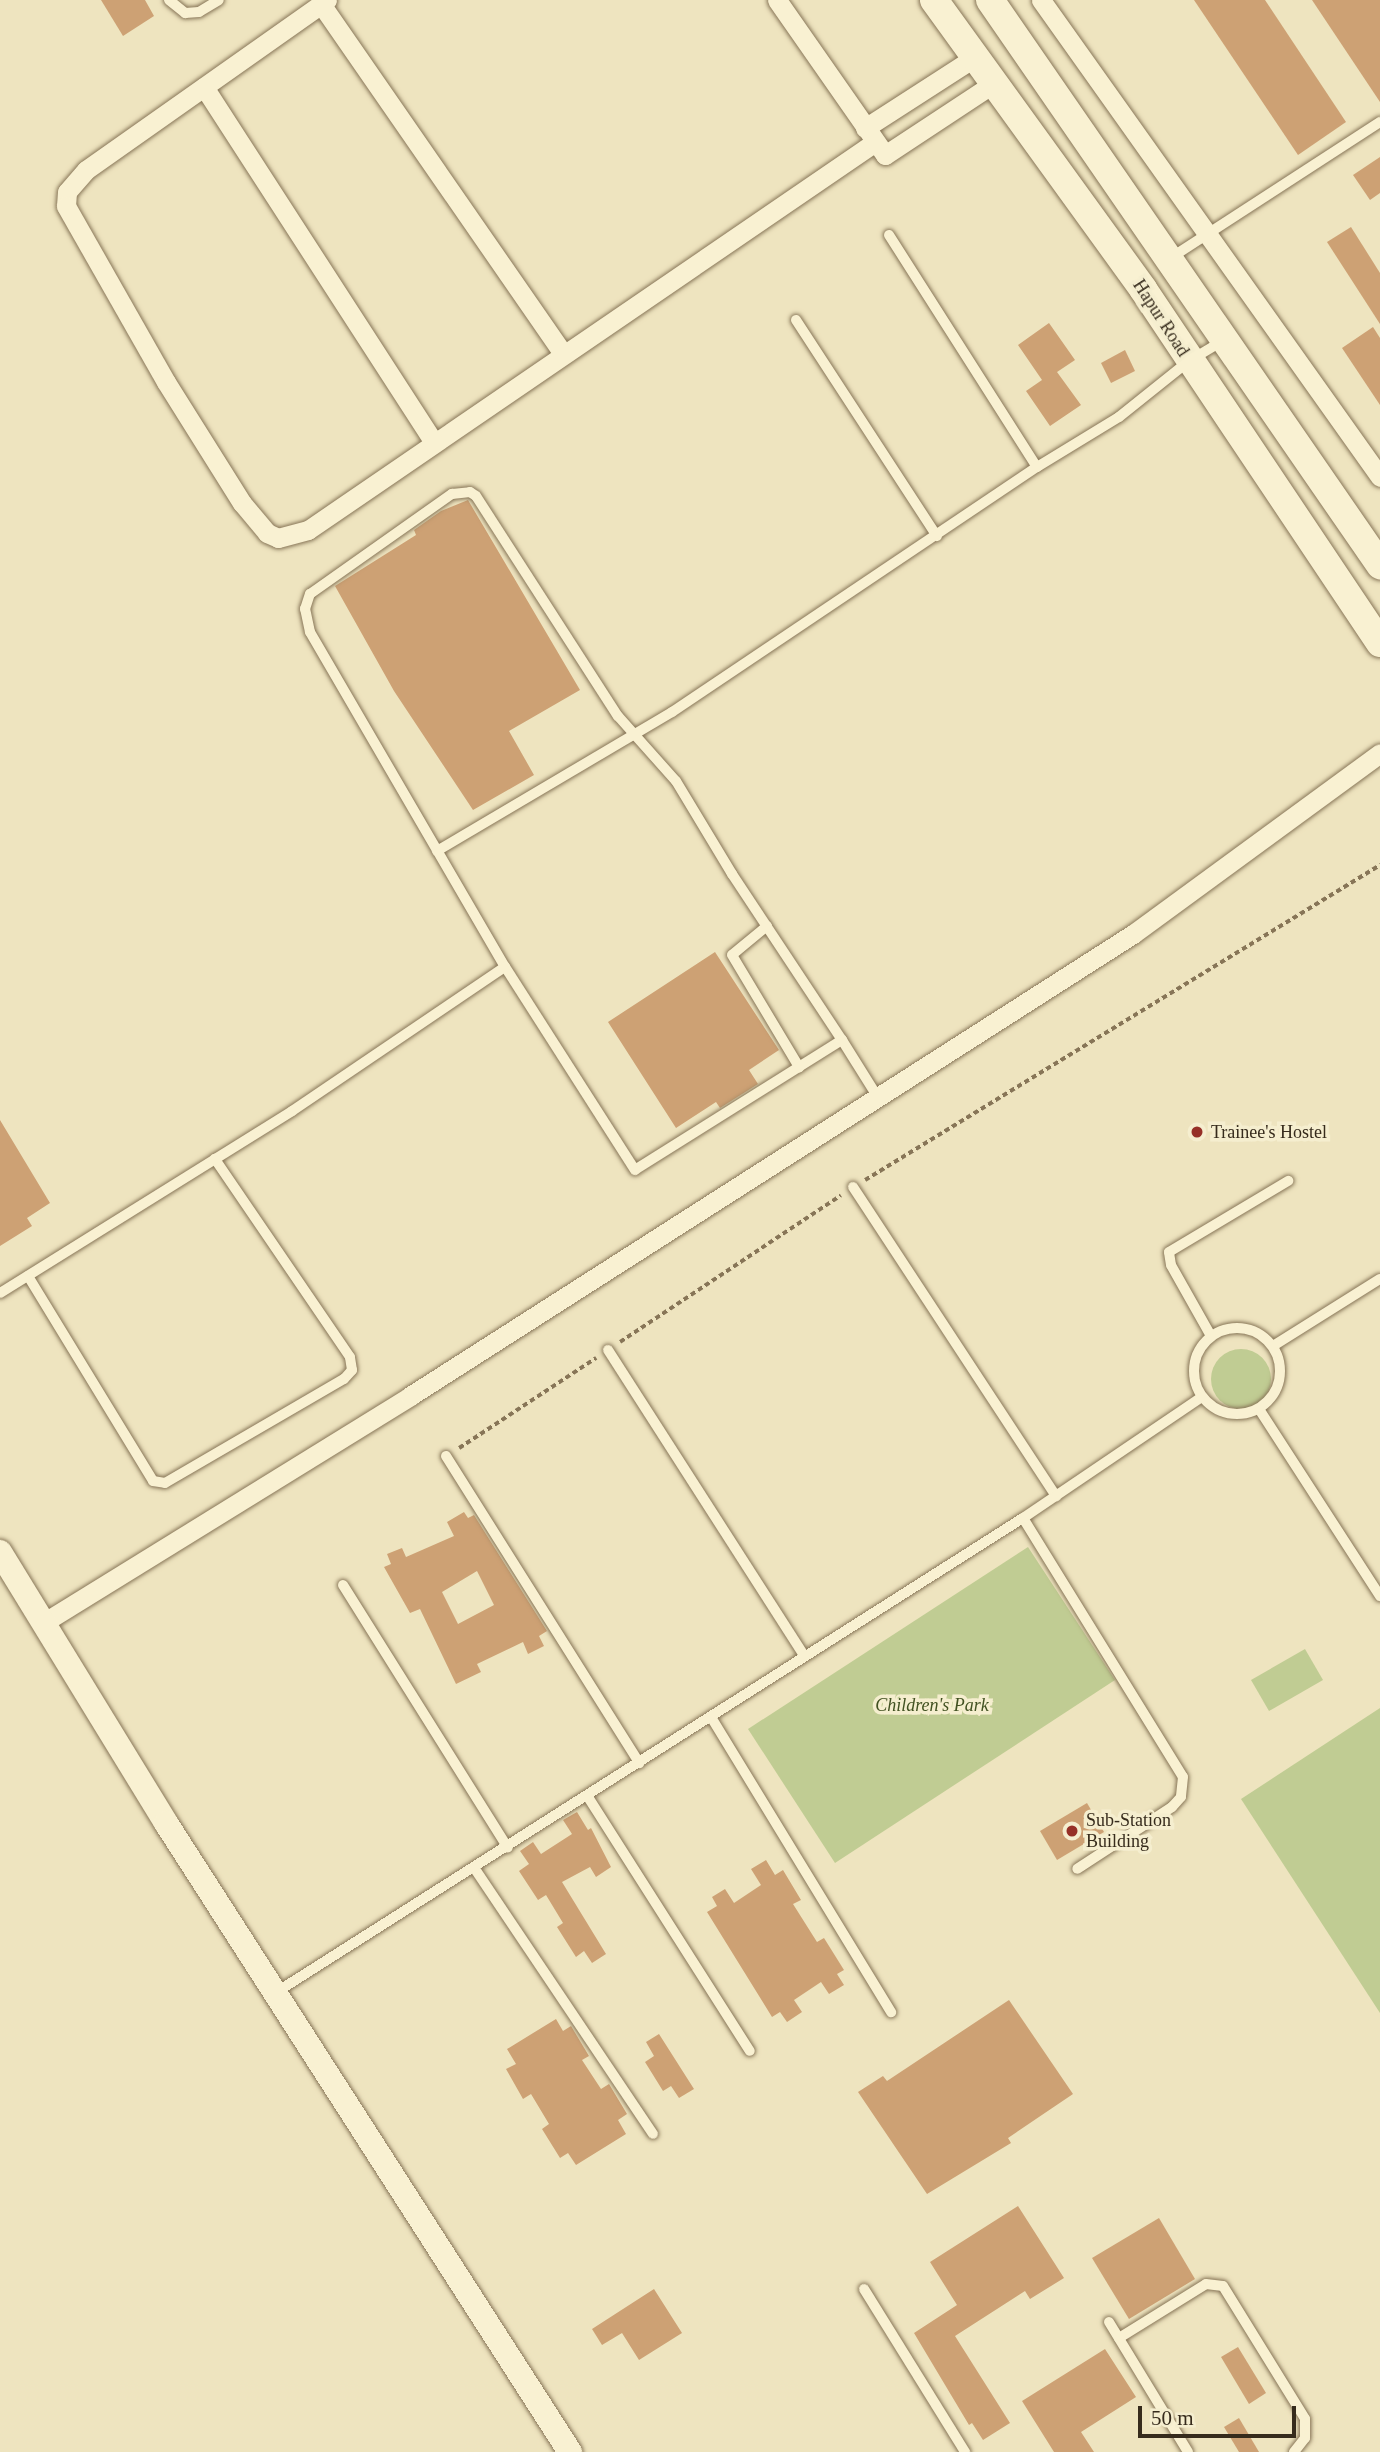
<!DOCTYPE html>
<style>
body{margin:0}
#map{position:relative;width:1380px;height:2452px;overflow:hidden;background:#eee4bf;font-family:"Times New Roman",serif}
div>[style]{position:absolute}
.green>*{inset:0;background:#c0cc93}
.round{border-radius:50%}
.building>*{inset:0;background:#cda174}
.path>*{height:3.5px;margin-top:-1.75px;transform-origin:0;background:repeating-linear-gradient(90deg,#877557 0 5px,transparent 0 8.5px)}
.roads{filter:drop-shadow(0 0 2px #877557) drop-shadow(0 0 2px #877557)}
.service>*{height:10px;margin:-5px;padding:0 5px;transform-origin:5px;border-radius:5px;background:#f9f1d2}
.service>.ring{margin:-5px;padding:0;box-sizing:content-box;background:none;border:10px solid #f9f1d2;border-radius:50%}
.minor>*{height:19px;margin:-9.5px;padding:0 9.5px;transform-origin:9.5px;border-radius:9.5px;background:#f9f1d2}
.tertiary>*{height:24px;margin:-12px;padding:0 12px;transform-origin:12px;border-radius:12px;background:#f9f1d2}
.secondary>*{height:28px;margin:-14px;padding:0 14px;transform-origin:14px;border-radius:14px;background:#f9f1d2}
.dots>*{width:19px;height:19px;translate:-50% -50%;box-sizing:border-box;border:4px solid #f5eecf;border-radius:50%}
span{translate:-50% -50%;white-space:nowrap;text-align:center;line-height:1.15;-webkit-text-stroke:7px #f5eecf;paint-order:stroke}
.street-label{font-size:18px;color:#362b1c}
.poi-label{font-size:18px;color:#362b1c}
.left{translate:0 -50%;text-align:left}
.park-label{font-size:18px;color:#425222;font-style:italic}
.scale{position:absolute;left:1138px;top:2406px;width:158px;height:32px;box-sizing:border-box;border:4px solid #362b1c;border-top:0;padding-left:9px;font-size:21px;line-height:24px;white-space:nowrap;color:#362b1c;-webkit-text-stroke:5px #f5eecf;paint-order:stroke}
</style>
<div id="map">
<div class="green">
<i class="round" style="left:1211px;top:1349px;width:60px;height:60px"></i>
<i style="clip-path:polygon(1028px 1547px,1115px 1680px,835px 1863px,748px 1729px)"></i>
<i style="clip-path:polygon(1305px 1649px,1323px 1680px,1269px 1711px,1251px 1680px)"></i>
<i style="clip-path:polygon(1380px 1708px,1380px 2013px,1241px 1799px)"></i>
</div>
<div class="building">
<i style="clip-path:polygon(101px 0,145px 0,154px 16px,123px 36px)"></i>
<i style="clip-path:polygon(1194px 0,1265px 0,1346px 122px,1298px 155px)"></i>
<i style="clip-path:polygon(1312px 0,1380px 0,1380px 102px)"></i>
<i style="clip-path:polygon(1380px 157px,1380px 193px,1370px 200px,1353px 175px)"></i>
<i style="clip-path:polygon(1351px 227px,1380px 273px,1380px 324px,1327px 242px)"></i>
<i style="clip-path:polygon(1049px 323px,1075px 360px,1057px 372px,1081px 405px,1050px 426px,1026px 391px,1042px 380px,1018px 345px)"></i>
<i style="clip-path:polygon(1373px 327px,1380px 338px,1380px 405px,1342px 348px)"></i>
<i style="clip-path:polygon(1125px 350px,1135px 371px,1111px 383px,1101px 363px)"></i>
<i style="clip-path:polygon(468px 500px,580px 690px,509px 731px,534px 775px,473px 810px,394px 691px,335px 586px,416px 535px,414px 530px,441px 511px)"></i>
<i style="clip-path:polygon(715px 952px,779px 1050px,749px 1070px,758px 1084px,720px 1108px,716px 1102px,676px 1128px,608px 1022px)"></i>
<i style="clip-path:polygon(0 1120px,50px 1203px,27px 1218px,32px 1226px,0 1246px)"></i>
<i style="clip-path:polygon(evenodd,464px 1512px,468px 1518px,474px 1515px,547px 1631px,539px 1636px,544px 1646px,528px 1654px,523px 1642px,477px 1664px,481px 1672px,456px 1684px,420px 1609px,410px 1613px,384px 1567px,391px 1564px,387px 1554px,402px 1548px,406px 1557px,454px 1536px,447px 1522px,464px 1512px,477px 1571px,494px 1605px,458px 1624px,442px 1592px,477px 1571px)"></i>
<i style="clip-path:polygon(1087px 1803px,1104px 1832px,1057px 1860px,1040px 1831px)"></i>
<i style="clip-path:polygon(577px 1812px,588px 1830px,591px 1828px,611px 1867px,596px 1877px,590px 1867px,562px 1882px,606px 1954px,592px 1963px,584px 1951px,576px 1957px,557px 1927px,563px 1923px,546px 1895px,538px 1900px,519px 1871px,529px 1864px,520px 1851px,533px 1842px,541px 1854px,572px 1834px,563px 1820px)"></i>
<i style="clip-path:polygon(766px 1860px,775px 1875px,783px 1870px,801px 1900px,793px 1904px,817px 1942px,824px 1938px,844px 1970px,837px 1974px,844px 1985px,829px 1994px,821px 1982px,794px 2000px,802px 2012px,787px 2022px,780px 2012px,772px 2017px,707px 1912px,717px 1906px,712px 1897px,725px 1889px,734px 1903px,761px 1885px,751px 1869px)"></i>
<i style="clip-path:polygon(1009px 2000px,1073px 2094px,1008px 2138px,1011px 2143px,927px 2194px,858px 2092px,883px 2076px,887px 2081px)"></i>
<i style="clip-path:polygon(556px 2019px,563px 2031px,571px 2026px,589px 2056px,582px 2060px,601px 2089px,609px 2084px,627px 2114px,618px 2120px,626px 2134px,576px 2165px,568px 2153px,560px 2158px,542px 2129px,549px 2124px,531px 2094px,523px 2099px,506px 2069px,516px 2064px,507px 2049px)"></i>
<i style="clip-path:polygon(659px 2034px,694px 2089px,679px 2098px,671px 2086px,663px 2091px,645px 2062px,654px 2056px,646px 2042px)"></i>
<i style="clip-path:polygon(1018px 2206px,1064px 2278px,1030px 2299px,1025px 2291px,955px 2336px,1010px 2423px,983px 2440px,972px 2423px,969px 2425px,914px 2333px,957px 2305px,930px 2262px)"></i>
<i style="clip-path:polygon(1159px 2218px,1195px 2279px,1129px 2319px,1092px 2258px)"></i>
<i style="clip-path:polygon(654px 2289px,682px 2333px,639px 2360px,622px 2333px,602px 2345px,592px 2329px)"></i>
<i style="clip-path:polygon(1238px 2347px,1266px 2393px,1249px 2404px,1221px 2357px)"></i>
<i style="clip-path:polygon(1105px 2349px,1136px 2397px,1081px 2432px,1094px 2452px,1054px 2452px,1022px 2401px)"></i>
<i style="clip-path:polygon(1239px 2418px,1259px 2452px,1239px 2452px,1224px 2427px)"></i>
</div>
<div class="path">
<i style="left:865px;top:1180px;width:604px;rotate:-31.45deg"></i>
<i style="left:620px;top:1342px;width:265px;rotate:-33.6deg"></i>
<i style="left:459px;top:1448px;width:164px;rotate:-33.3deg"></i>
</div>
<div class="roads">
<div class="service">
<i style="left:169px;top:0;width:21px;rotate:39deg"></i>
<i style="left:185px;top:13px;width:14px;rotate:-4deg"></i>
<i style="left:199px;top:12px;width:23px;rotate:-31deg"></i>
<i style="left:889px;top:235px;width:275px;rotate:57.5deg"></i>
<i style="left:1172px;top:257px;width:248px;rotate:-33deg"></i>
<i style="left:796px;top:320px;width:258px;rotate:56.9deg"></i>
<i style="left:437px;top:851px;width:273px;rotate:-30.6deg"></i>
<i style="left:672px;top:712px;width:440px;rotate:-33.9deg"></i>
<i style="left:1037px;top:467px;width:96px;rotate:-31.4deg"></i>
<i style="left:1119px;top:417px;width:90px;rotate:-38.7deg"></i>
<i style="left:1189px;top:361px;width:37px;rotate:-31deg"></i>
<i style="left:767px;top:926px;width:45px;rotate:140.4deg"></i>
<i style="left:732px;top:955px;width:131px;rotate:59.1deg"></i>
<i style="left:842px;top:1040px;width:244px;rotate:147.9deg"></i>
<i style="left:635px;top:1170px;width:241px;rotate:-122.6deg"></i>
<i style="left:505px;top:967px;width:388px;rotate:-120.2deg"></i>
<i style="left:310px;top:632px;width:24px;rotate:-102deg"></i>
<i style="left:305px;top:609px;width:16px;rotate:-72deg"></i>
<i style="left:310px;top:594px;width:174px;rotate:-35.2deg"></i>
<i style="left:452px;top:494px;width:18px;rotate:-6deg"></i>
<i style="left:470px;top:492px;width:7px;rotate:34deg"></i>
<i style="left:476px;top:496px;width:262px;rotate:57.2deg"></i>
<i style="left:618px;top:716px;width:87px;rotate:48.3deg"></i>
<i style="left:676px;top:781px;width:109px;rotate:58.9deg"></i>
<i style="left:732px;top:874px;width:199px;rotate:56.5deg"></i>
<i style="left:842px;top:1040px;width:66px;rotate:58deg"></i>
<i style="left:853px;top:1187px;width:370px;rotate:56.7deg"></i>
<i style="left:28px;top:1276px;width:240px;rotate:58.6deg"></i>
<i style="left:153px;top:1481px;width:12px;rotate:9deg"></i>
<i style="left:165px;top:1483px;width:207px;rotate:-30.2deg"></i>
<i style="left:344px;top:1379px;width:12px;rotate:-48deg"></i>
<i style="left:352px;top:1370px;width:13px;rotate:-99deg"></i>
<i style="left:350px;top:1357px;width:240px;rotate:-124.3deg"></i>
<i style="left:0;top:1293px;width:344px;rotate:-31.9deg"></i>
<i style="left:292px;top:1111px;width:257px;rotate:-34.1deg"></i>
<i class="ring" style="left:1194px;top:1328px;width:76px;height:76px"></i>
<i style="left:1211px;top:1336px;width:81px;rotate:-119.4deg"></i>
<i style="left:1171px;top:1265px;width:13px;rotate:-99deg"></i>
<i style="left:1169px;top:1252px;width:139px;rotate:-30.8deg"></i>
<i style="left:1273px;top:1346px;width:126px;rotate:-32.1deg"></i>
<i style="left:608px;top:1350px;width:363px;rotate:57.3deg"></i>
<i style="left:1259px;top:1409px;width:223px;rotate:57.1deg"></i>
<i style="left:446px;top:1456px;width:363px;rotate:57.8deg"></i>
<i style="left:1023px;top:1518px;width:304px;rotate:58.3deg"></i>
<i style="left:1183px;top:1777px;width:20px;rotate:96deg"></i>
<i style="left:1181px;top:1797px;width:13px;rotate:132deg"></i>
<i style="left:1172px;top:1807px;width:113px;rotate:146.9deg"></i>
<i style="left:343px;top:1585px;width:310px;rotate:57.9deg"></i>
<i style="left:711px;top:1717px;width:346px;rotate:58.6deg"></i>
<i style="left:588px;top:1797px;width:301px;rotate:57.5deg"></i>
<i style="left:475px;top:1869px;width:319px;rotate:56.1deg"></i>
<i style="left:275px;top:1993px;width:886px;rotate:-32.42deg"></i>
<i style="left:1023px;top:1518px;width:216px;rotate:-34.1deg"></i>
<i style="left:864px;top:2289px;width:192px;rotate:58.2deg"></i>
<i style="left:1109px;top:2322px;width:152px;rotate:58.7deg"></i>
<i style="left:1119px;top:2338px;width:102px;rotate:-31.8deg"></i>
<i style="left:1206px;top:2284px;width:17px;rotate:7deg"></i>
<i style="left:1223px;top:2286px;width:156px;rotate:58.3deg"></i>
<i style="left:1305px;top:2419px;width:19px;rotate:90deg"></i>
<i style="left:1305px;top:2438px;width:18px;rotate:128deg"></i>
</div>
<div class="minor">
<i style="left:327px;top:0;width:295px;rotate:144.8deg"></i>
<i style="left:86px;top:170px;width:29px;rotate:131deg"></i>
<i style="left:67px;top:192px;width:14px;rotate:94deg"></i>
<i style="left:66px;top:206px;width:202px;rotate:60.4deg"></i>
<i style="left:166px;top:382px;width:143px;rotate:57.9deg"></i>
<i style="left:242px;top:503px;width:39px;rotate:50deg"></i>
<i style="left:267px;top:533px;width:12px;rotate:24deg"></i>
<i style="left:278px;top:538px;width:31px;rotate:-15deg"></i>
<i style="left:308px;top:530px;width:687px;rotate:-34.38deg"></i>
<i style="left:777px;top:0;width:189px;rotate:55.1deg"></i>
<i style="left:885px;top:155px;width:131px;rotate:-33.4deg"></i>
<i style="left:1041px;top:0;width:585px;rotate:54.6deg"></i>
<i style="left:321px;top:4px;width:426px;rotate:55.3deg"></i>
<i style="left:204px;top:87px;width:423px;rotate:57.1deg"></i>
<i style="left:865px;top:128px;width:131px;rotate:-32.8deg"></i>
<i style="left:43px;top:1623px;width:432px;rotate:-31.7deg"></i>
<i style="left:410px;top:1396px;width:858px;rotate:-32.58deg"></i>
<i style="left:1133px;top:934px;width:306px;rotate:-36.2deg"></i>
</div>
<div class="tertiary">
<i style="left:0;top:1552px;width:318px;rotate:58.5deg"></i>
<i style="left:166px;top:1823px;width:748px;rotate:57.29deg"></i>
</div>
<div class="secondary">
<i style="left:934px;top:0;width:357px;rotate:54.1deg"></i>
<i style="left:1143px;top:289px;width:426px;rotate:56.2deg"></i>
<i style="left:990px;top:0;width:687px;rotate:55.38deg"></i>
</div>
</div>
<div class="dots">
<i style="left:1197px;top:1132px;background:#963027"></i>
<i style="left:1072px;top:1831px;background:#963027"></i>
</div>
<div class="street-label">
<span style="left:1161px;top:318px;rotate:57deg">Hapur Road</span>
</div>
<div class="poi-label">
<span class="left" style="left:1211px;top:1132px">Trainee's Hostel</span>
<span class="left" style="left:1086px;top:1831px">Sub-Station<br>Building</span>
</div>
<div class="park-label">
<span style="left:932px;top:1705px">Children's Park</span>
</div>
<div class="scale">50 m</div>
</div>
